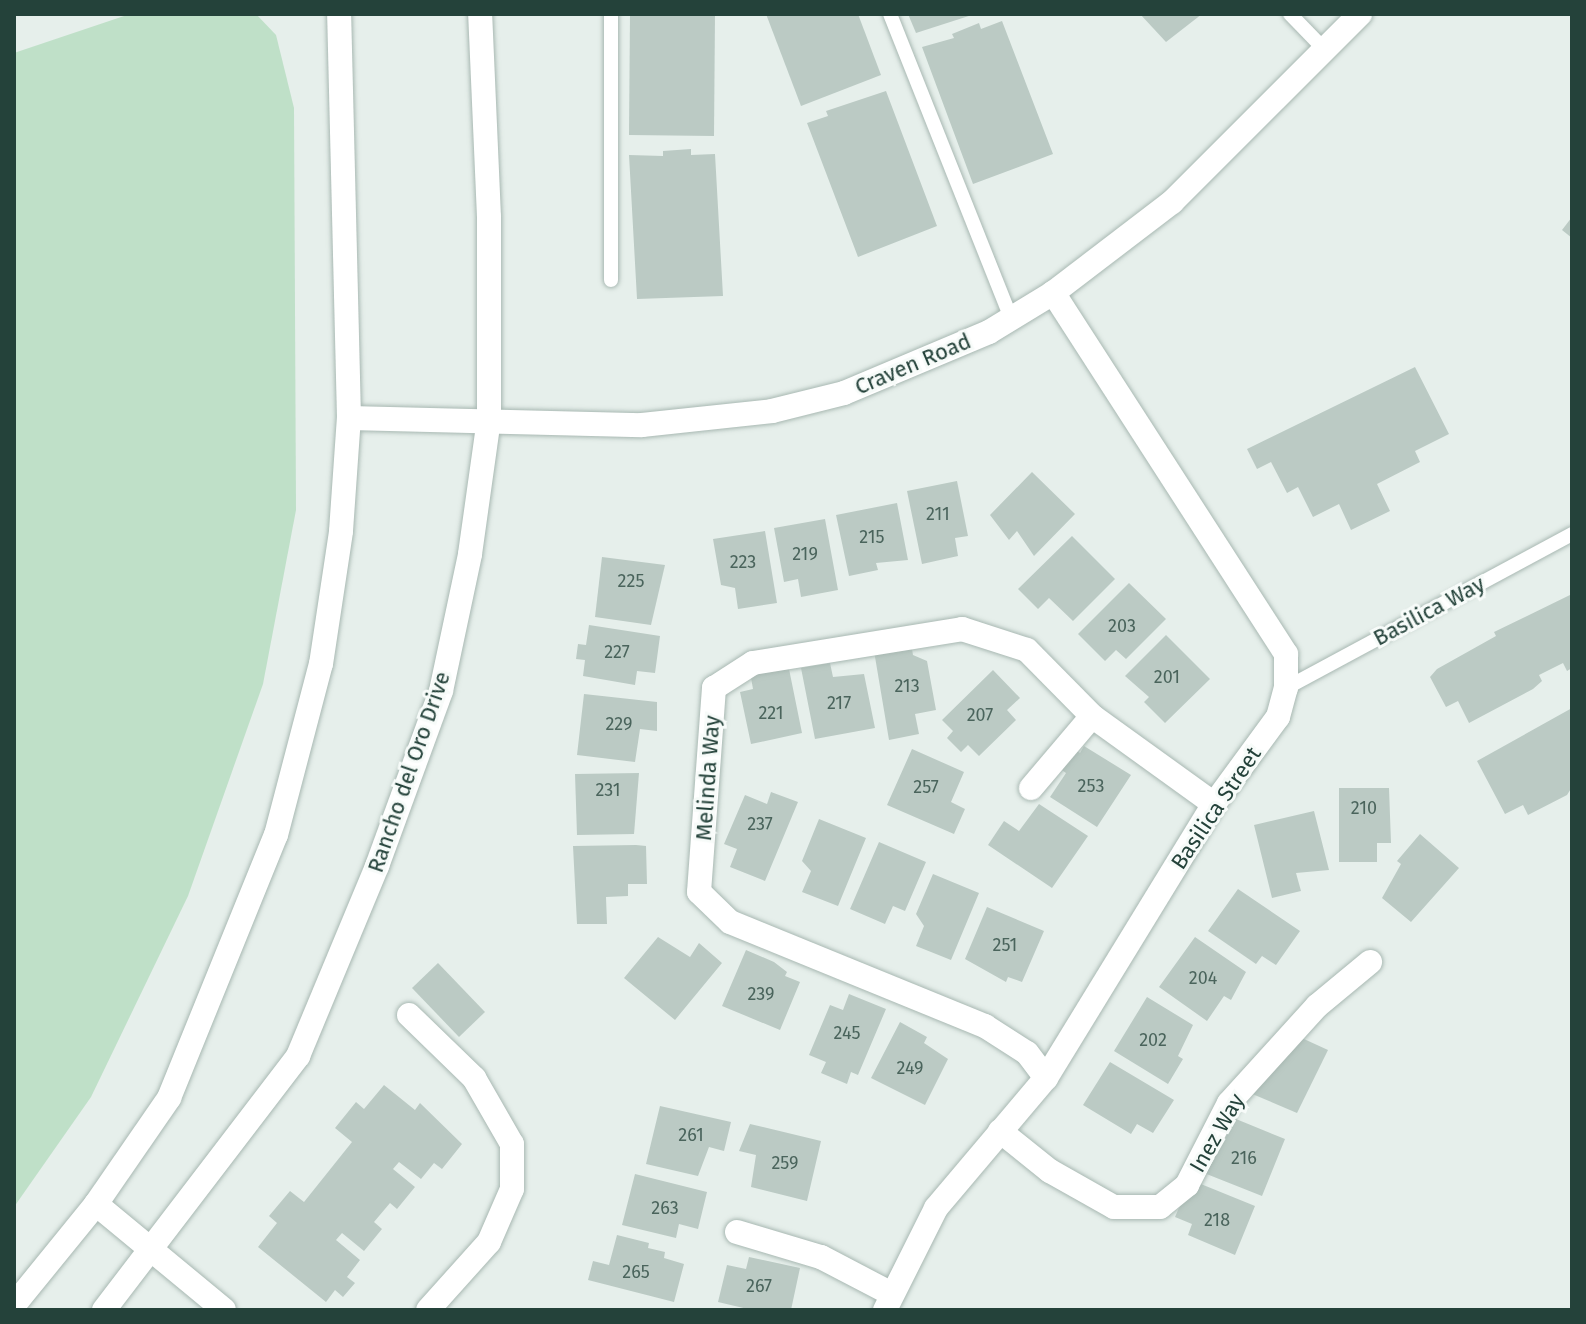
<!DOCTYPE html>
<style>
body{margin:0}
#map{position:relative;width:1586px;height:1324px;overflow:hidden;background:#e6efeb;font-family:"Fira Sans",sans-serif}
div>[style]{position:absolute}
.green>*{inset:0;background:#bfe0c8}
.building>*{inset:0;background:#bbcac4}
.roads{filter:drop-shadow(0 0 2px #a8b8b2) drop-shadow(0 0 2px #a8b8b2)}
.lane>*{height:14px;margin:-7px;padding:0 7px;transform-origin:7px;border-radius:7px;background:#fff}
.street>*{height:24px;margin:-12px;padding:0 12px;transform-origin:12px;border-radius:12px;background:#fff}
.secondary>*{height:24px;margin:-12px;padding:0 12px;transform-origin:12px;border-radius:12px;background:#fff}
span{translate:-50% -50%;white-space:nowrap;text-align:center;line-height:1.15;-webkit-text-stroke:6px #f7fbf9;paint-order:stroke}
.number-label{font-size:18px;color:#4a645c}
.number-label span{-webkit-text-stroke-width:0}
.street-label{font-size:22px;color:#24423a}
.frame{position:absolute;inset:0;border:16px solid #24423a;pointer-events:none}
</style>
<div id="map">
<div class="green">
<i style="clip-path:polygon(130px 14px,256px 14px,276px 35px,294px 108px,296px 510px,263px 684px,188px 896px,91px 1097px,14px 1207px,14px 53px)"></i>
</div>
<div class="building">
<i style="clip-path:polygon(630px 14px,715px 14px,714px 136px,629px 135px)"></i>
<i style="clip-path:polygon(766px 14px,858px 14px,881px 75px,801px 106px)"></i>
<i style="clip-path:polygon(908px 14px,975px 14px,916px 33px)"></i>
<i style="clip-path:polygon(1140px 14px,1202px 14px,1166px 42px)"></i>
<i style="clip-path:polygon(1002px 21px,1053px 154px,973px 184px,922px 47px,954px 38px,952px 34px,979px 23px,981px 29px)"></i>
<i style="clip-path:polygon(886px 91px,937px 226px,858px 257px,807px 123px,828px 116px,826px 111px)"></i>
<i style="clip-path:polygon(691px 149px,691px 155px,715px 154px,723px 296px,637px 299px,629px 155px,663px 156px,663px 151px)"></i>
<i style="clip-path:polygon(1572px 217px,1572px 238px,1562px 230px)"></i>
<i style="clip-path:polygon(1415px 367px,1449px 434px,1415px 451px,1420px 462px,1377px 484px,1390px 511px,1351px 530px,1339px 504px,1313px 517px,1298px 487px,1287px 493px,1271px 462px,1257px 469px,1247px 449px)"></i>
<i style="clip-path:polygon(1032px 472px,1075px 514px,1034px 556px,1017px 531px,1009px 540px,990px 515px)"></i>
<i style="clip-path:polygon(957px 481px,968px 536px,955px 538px,958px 556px,922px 564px,907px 491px)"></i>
<i style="clip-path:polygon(897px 503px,908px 560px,876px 563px,878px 570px,849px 576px,836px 515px)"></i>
<i style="clip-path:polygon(825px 519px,838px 590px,801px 597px,798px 579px,784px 582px,774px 528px)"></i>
<i style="clip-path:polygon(765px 531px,777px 603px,738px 609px,735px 588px,721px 585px,713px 539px)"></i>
<i style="clip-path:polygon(1072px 536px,1115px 579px,1073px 621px,1049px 598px,1038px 609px,1018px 589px)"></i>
<i style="clip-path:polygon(602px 557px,665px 565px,651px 625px,595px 617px)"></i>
<i style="clip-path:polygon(1129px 583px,1166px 619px,1126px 659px,1116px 650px,1105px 661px,1078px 634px)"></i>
<i style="clip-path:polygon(1572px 594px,1572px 668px,1567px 671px,1563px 663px,1539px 675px,1542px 681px,1533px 689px,1469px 723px,1458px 701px,1446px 707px,1430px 677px,1437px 669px,1496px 636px,1494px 632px)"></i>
<i style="clip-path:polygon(589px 625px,660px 636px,655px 673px,637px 671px,635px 685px,583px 676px,585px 660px,576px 659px,578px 644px,586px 645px)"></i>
<i style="clip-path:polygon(1166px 635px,1210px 679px,1165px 723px,1144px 702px,1149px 697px,1125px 676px)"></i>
<i style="clip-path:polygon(910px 638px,913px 655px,927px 661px,936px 710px,915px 714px,919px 734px,889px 740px,873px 645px)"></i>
<i style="clip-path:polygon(830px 663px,833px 677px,864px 674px,875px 728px,815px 739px,801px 668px)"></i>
<i style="clip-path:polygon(788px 664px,802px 733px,751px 744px,740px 692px,753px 689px,750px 672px)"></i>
<i style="clip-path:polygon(993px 670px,1020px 698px,1007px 710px,1016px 720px,979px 756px,968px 745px,961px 752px,947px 738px,953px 731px,942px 720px)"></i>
<i style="clip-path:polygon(584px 694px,657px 702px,657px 731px,640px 729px,635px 762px,577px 755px)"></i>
<i style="clip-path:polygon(1572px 708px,1572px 787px,1567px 795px,1528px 815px,1523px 805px,1505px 814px,1477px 761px)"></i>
<i style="clip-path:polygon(1084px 746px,1131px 775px,1097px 827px,1050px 797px,1066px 773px,1059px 768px,1072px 748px,1080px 753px)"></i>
<i style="clip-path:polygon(912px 749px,964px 772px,951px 802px,965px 809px,954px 834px,887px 805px)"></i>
<i style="clip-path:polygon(639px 773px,634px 834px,577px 835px,575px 774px)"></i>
<i style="clip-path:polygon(1339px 788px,1389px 788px,1391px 843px,1377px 843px,1377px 862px,1339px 862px)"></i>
<i style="clip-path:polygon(771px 792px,798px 802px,765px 881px,730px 867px,737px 849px,724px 844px,745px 795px,767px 804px)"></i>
<i style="clip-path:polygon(1039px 804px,1088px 836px,1052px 888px,988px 845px,1004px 821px,1019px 831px)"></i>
<i style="clip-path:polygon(1314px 811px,1329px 870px,1296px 873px,1301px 891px,1272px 898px,1254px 825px)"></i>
<i style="clip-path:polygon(819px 819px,866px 838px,838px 906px,802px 892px,811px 871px,802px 861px)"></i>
<i style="clip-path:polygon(1420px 834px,1459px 868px,1411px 922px,1382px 898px,1401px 864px,1397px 861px)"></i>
<i style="clip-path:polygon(879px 842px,926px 862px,905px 911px,893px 906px,885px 924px,850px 909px)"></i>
<i style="clip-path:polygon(636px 845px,646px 846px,647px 884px,628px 884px,628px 896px,606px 897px,607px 924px,577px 924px,573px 846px)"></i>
<i style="clip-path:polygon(933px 874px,979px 893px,951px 960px,916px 946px,924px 926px,916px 914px)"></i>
<i style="clip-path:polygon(1238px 889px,1300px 931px,1276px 965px,1262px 956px,1256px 964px,1208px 931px)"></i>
<i style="clip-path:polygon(987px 907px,1044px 931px,1022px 982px,1008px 977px,1006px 982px,965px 959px)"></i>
<i style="clip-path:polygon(658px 937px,690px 957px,699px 943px,722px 963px,675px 1020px,624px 978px)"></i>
<i style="clip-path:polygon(1195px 937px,1246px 972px,1231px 1000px,1224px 996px,1207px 1021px,1159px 987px)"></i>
<i style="clip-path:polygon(746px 950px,774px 962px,787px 972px,785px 976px,800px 982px,780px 1030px,722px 1006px)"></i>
<i style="clip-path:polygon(438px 963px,485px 1012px,459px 1037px,412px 988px)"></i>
<i style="clip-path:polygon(849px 994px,886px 1009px,858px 1075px,851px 1072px,847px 1084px,821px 1073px,826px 1062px,809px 1055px,830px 1005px,843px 1010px)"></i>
<i style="clip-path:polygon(1147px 997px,1193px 1025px,1178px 1056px,1183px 1059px,1168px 1084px,1114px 1051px)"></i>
<i style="clip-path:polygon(900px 1022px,927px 1037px,924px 1043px,948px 1059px,925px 1105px,871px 1078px)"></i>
<i style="clip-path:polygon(1293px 1034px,1328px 1050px,1297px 1113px,1250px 1093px)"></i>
<i style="clip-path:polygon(1110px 1062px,1174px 1100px,1153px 1133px,1137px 1124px,1131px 1134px,1083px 1105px)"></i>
<i style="clip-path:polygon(384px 1085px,415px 1110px,420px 1103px,462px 1144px,442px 1169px,434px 1163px,421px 1179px,399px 1162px,393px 1169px,415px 1187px,397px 1209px,390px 1203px,374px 1222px,382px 1229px,364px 1251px,342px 1233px,336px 1240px,360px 1260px,347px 1277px,355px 1283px,343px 1297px,335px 1290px,326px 1302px,258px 1247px,277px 1223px,269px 1216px,290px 1191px,304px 1202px,352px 1142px,335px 1128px,356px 1102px,364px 1109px)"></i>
<i style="clip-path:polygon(660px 1106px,731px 1122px,724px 1151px,709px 1147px,698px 1176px,646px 1164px)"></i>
<i style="clip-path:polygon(1236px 1119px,1285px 1139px,1262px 1196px,1204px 1173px,1217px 1141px,1222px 1144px)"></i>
<i style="clip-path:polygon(750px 1124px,821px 1141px,807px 1201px,751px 1187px,756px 1155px,739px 1151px)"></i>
<i style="clip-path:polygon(635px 1174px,707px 1192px,698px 1229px,679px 1224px,676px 1238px,622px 1225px)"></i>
<i style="clip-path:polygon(1191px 1180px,1255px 1206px,1235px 1255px,1188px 1235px,1192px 1224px,1175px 1217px)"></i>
<i style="clip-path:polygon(617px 1235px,649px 1243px,648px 1248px,665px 1252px,664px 1258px,684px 1264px,674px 1302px,588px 1280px,593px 1261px,609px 1265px)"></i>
<i style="clip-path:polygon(749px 1257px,800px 1268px,791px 1310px,752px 1310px,718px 1302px,727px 1265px,746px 1269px)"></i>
</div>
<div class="roads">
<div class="lane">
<i style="left:611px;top:14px;width:266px;rotate:90deg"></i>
<i style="left:890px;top:14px;width:327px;rotate:68.3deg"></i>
<i style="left:1290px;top:14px;width:52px;rotate:45.8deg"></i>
<i style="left:1286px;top:688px;width:325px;rotate:-28.3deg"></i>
</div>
<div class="street">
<i style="left:349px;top:418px;width:293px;rotate:1.4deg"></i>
<i style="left:642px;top:425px;width:131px;rotate:-6.1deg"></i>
<i style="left:772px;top:411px;width:74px;rotate:-14deg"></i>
<i style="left:844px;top:393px;width:157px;rotate:-22.8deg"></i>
<i style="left:989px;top:332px;width:75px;rotate:-31.4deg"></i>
<i style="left:1053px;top:293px;width:150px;rotate:-37.4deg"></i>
<i style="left:1172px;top:202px;width:266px;rotate:-45deg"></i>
<i style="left:1031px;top:788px;width:94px;rotate:-49.7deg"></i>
<i style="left:409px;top:1015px;width:91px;rotate:44.1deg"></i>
<i style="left:474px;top:1078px;width:76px;rotate:60.1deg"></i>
<i style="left:512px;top:1144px;width:45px;rotate:90deg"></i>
<i style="left:512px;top:1189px;width:58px;rotate:113.5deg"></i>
<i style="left:489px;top:1242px;width:91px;rotate:131.9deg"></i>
<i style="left:1046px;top:1078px;width:31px;rotate:-127deg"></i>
<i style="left:1027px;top:1053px;width:50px;rotate:-147.3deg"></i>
<i style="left:985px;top:1026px;width:275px;rotate:-157.8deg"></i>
<i style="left:730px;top:922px;width:43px;rotate:-135.9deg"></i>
<i style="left:699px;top:892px;width:205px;rotate:-85.8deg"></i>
<i style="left:714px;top:688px;width:46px;rotate:-32.7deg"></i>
<i style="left:753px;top:663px;width:212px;rotate:-9.2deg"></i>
<i style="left:962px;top:629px;width:68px;rotate:17.9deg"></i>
<i style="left:1027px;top:650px;width:93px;rotate:45.4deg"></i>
<i style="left:1092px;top:716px;width:150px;rotate:35.8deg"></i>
<i style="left:1000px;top:1131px;width:64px;rotate:38.7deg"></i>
<i style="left:1050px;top:1171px;width:73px;rotate:29.4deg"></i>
<i style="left:1114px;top:1207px;width:46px"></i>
<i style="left:1160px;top:1207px;width:35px;rotate:-39deg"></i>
<i style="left:1187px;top:1185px;width:92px;rotate:-62.9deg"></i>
<i style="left:1229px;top:1103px;width:131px;rotate:-47.8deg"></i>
<i style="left:1317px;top:1006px;width:69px;rotate:-39.7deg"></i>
<i style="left:96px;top:1204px;width:166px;rotate:39.6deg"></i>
<i style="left:737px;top:1232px;width:88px;rotate:16.6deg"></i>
<i style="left:821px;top:1257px;width:78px;rotate:27.6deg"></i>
<i style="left:885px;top:1310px;width:114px;rotate:-63.4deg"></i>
<i style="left:936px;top:1208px;width:170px;rotate:-49.8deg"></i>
<i style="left:1046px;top:1078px;width:321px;rotate:-58.5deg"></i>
<i style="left:1214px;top:804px;width:108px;rotate:-53.7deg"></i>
<i style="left:1278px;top:717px;width:30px;rotate:-75deg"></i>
<i style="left:1286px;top:688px;width:34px;rotate:-90deg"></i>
<i style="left:1286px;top:654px;width:430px;rotate:-122.8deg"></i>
</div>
<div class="secondary">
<i style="left:14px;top:1305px;width:130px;rotate:-50.9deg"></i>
<i style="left:96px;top:1204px;width:129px;rotate:-55.4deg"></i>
<i style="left:169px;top:1098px;width:284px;rotate:-67.9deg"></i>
<i style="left:276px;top:835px;width:177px;rotate:-75.3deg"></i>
<i style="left:321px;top:664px;width:134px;rotate:-81.4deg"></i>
<i style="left:341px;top:531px;width:113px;rotate:-86deg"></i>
<i style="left:349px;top:418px;width:404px;rotate:-91.4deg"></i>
<i style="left:104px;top:1310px;width:320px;rotate:-52.6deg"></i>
<i style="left:298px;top:1056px;width:206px;rotate:-67.4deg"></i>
<i style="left:377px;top:866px;width:186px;rotate:-69.9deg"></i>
<i style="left:441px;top:691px;width:140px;rotate:-78deg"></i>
<i style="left:470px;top:554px;width:136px;rotate:-82deg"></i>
<i style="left:489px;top:419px;width:202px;rotate:-90deg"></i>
<i style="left:489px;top:217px;width:203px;rotate:-92.5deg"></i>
</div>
</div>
<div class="number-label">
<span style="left:938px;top:514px">211</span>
<span style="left:872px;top:537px">215</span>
<span style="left:805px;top:554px">219</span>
<span style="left:743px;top:562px">223</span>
<span style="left:631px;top:581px">225</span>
<span style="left:1122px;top:626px">203</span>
<span style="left:617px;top:652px">227</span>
<span style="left:1167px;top:677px">201</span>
<span style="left:907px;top:686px">213</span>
<span style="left:839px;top:703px">217</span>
<span style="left:771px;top:713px">221</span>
<span style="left:980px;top:715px">207</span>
<span style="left:619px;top:724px">229</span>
<span style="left:1091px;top:786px">253</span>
<span style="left:926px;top:787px">257</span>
<span style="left:608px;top:790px">231</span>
<span style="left:1364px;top:808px">210</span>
<span style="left:760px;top:824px">237</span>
<span style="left:1005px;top:945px">251</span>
<span style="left:1203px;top:978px">204</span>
<span style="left:761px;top:994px">239</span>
<span style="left:847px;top:1033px">245</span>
<span style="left:1153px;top:1040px">202</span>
<span style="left:910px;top:1068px">249</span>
<span style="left:691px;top:1135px">261</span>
<span style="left:1244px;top:1158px">216</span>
<span style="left:785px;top:1163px">259</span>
<span style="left:665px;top:1208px">263</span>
<span style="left:1217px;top:1220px">218</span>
<span style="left:636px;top:1272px">265</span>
<span style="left:759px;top:1286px">267</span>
</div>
<div class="street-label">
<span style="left:913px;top:364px;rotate:-23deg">Craven Road</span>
<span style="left:1429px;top:611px;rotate:-28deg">Basilica Way</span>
<span style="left:409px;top:772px;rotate:-71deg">Rancho del Oro Drive</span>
<span style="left:708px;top:778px;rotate:-86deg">Melinda Way</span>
<span style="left:1216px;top:808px;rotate:-56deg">Basilica Street</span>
<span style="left:1217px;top:1133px;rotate:-60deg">Inez Way</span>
</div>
<div class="frame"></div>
</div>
